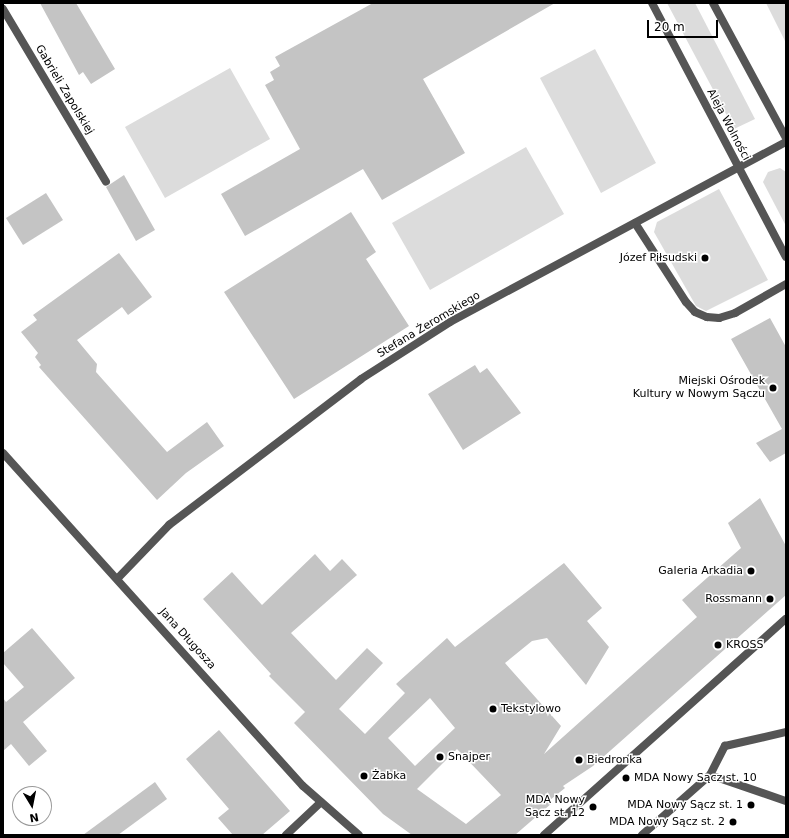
<!DOCTYPE html>
<meta charset="utf-8">
<style>
body{margin:0}
#map{position:relative;width:789px;height:838px;overflow:hidden;background:#fff;font-family:"DejaVu Sans",sans-serif}
div>[style]{position:absolute}
.green>*{inset:0;background:#dcdcdc}
.building>*{inset:0;background:#c4c4c4}
.service>*{height:8px;margin:-4px;padding:0 4px;transform-origin:4px;border-radius:4px;background:#555}
.minor>*{height:8px;margin:-4px;padding:0 4px;transform-origin:4px;border-radius:4px;background:#555}
.tertiary>*{height:8px;margin:-4px;padding:0 4px;transform-origin:4px;border-radius:4px;background:#555}
.dots>*{width:11px;height:11px;translate:-50% -50%;box-sizing:border-box;border:2px solid #fff;border-radius:50%}
span{translate:-50% -50%;white-space:nowrap;text-align:center;line-height:1.15;-webkit-text-stroke:3px #fff;paint-order:stroke}
.street-label{font-size:11px;color:#000}
.poi-label{font-size:11px;color:#000}
.right{translate:-100% -50%;text-align:right}
.left{translate:0 -50%;text-align:left}
.frame{position:absolute;inset:0;border:4px solid #000;pointer-events:none}
.north{position:absolute;left:12px;top:786px;width:40px;height:40px;box-sizing:border-box;background:#fff;border:1px solid #999;border-radius:50%;rotate:170deg;font-size:11px;font-weight:700;line-height:16px;text-align:center;color:#000}
.north::after{content:'';display:block;margin:auto;width:14px;height:18px;background:#000;clip-path:polygon(50% 0,100% 100%,50% 72%,0 100%)}
.scale{position:absolute;left:647px;top:20px;width:71px;height:18px;box-sizing:border-box;border:2px solid #000;border-top:0;padding-left:5px;font-size:12px;line-height:14px;white-space:nowrap;color:#000;-webkit-text-stroke:3px #fff;paint-order:stroke}
</style>
<div id="map">
<div class="green">
<i style="clip-path:polygon(667px 3px,695px 3px,755px 119px,734px 129px)"></i>
<i style="clip-path:polygon(766px 3px,786px 3px,786px 43px)"></i>
<i style="clip-path:polygon(595px 49px,656px 163px,601px 193px,540px 78px)"></i>
<i style="clip-path:polygon(230px 68px,270px 139px,165px 198px,125px 127px)"></i>
<i style="clip-path:polygon(526px 147px,564px 214px,430px 290px,392px 223px)"></i>
<i style="clip-path:polygon(780px 168px,786px 172px,786px 226px,763px 182px,768px 172px)"></i>
<i style="clip-path:polygon(719px 189px,768px 280px,706px 311px,696px 306px,654px 232px,657px 222px)"></i>
</div>
<div class="building">
<i style="clip-path:polygon(40px 3px,76px 3px,115px 69px,91px 84px,83px 72px,79px 75px)"></i>
<i style="clip-path:polygon(373px 3px,555px 3px,423px 79px,465px 153px,382px 200px,363px 169px,245px 236px,221px 194px,300px 149px,265px 85px,274px 80px,270px 72px,280px 66px,275px 57px)"></i>
<i style="clip-path:polygon(124px 175px,155px 230px,136px 241px,106px 187px)"></i>
<i style="clip-path:polygon(46px 193px,63px 220px,23px 245px,6px 218px)"></i>
<i style="clip-path:polygon(351px 212px,376px 252px,366px 259px,409px 326px,294px 399px,224px 292px)"></i>
<i style="clip-path:polygon(119px 253px,152px 297px,128px 315px,122px 307px,77px 340px,97px 364px,96px 372px,167px 452px,207px 422px,224px 446px,186px 473px,157px 500px,39px 367px,41px 365px,35px 357px,38px 353px,21px 332px,37px 320px,33px 315px)"></i>
<i style="clip-path:polygon(770px 318px,786px 347px,786px 453px,770px 462px,756px 443px,782px 429px,731px 339px)"></i>
<i style="clip-path:polygon(475px 365px,480px 373px,487px 368px,521px 413px,463px 450px,428px 394px)"></i>
<i style="clip-path:polygon(evenodd,760px 498px,786px 546px,786px 595px,593px 766px,563px 786px,565px 788px,550px 800px,552px 803px,515px 835px,412px 835px,383px 814px,294px 723px,305px 712px,269px 676px,271px 674px,203px 599px,232px 572px,262px 605px,315px 554px,330px 571px,342px 559px,357px 575px,291px 633px,336px 680px,367px 648px,383px 663px,339px 709px,365px 734px,405px 693px,396px 684px,447px 638px,455px 647px,564px 563px,602px 608px,587px 621px,609px 647px,586px 685px,547px 638px,532px 641px,505px 663px,561px 726px,544px 754px,697px 617px,682px 600px,741px 548px,728px 523px,760px 498px,430px 698px,455px 728px,415px 766px,388px 738px,430px 698px,760px 498px,457px 749px,501px 795px,466px 824px,417px 789px,457px 749px)"></i>
<i style="clip-path:polygon(32px 628px,75px 678px,23px 722px,47px 751px,29px 766px,11px 744px,3px 751px,3px 698px,6px 702px,24px 687px,3px 663px,3px 653px)"></i>
<i style="clip-path:polygon(219px 730px,290px 811px,262px 835px,233px 835px,218px 818px,229px 809px,186px 759px)"></i>
<i style="clip-path:polygon(155px 782px,167px 799px,118px 835px,83px 835px)"></i>
</div>
<div class="service">
<i style="left:635px;top:223px;width:94px;rotate:57.2deg"></i>
<i style="left:686px;top:302px;width:13px;rotate:48deg"></i>
<i style="left:695px;top:312px;width:13px;rotate:23deg"></i>
<i style="left:707px;top:317px;width:12px;rotate:5deg"></i>
<i style="left:719px;top:318px;width:17px;rotate:-17deg"></i>
<i style="left:735px;top:313px;width:59px;rotate:-29.6deg"></i>
<i style="left:710px;top:775px;width:80px;rotate:18.9deg"></i>
<i style="left:642px;top:835px;width:91px;rotate:-41.4deg"></i>
<i style="left:710px;top:775px;width:33px;rotate:-63deg"></i>
<i style="left:725px;top:746px;width:63px;rotate:-12.9deg"></i>
</div>
<div class="minor">
<i style="left:3px;top:9px;width:201px;rotate:59.2deg"></i>
<i style="left:118px;top:578px;width:74px;rotate:-46.1deg"></i>
<i style="left:169px;top:525px;width:241px;rotate:-37.2deg"></i>
<i style="left:361px;top:379px;width:106px;rotate:-32.6deg"></i>
<i style="left:450px;top:322px;width:381px;rotate:-28.2deg"></i>
<i style="left:286px;top:835px;width:48px;rotate:-43.3deg"></i>
<i style="left:544px;top:835px;width:324px;rotate:-41.8deg"></i>
</div>
<div class="tertiary">
<i style="left:652px;top:3px;width:287px;rotate:62.2deg"></i>
<i style="left:713px;top:3px;width:153px;rotate:61.6deg"></i>
<i style="left:3px;top:453px;width:448px;rotate:48deg"></i>
<i style="left:303px;top:786px;width:74px;rotate:41.2deg"></i>
</div>
<div class="dots">
<i style="left:705px;top:258px;background:#000"></i>
<i style="left:773px;top:388px;background:#000"></i>
<i style="left:751px;top:571px;background:#000"></i>
<i style="left:770px;top:599px;background:#000"></i>
<i style="left:718px;top:645px;background:#000"></i>
<i style="left:493px;top:709px;background:#000"></i>
<i style="left:440px;top:757px;background:#000"></i>
<i style="left:579px;top:760px;background:#000"></i>
<i style="left:364px;top:776px;background:#000"></i>
<i style="left:626px;top:778px;background:#000"></i>
<i style="left:751px;top:805px;background:#000"></i>
<i style="left:593px;top:807px;background:#000"></i>
<i style="left:733px;top:822px;background:#000"></i>
</div>
<div class="street-label">
<span style="left:64px;top:90px;rotate:59deg">Gabrieli Zapolskiej</span>
<span style="left:728px;top:125px;rotate:62deg">Aleja Wolności</span>
<span style="left:429px;top:325px;rotate:-31deg">Stefana Żeromskiego</span>
<span style="left:187px;top:639px;rotate:48deg">Jana Długosza</span>
</div>
<div class="poi-label">
<span class="right" style="left:697px;top:258px">Józef Piłsudski</span>
<span class="right" style="left:765px;top:388px">Miejski Ośrodek<br>Kultury w Nowym Sączu</span>
<span class="right" style="left:743px;top:571px">Galeria Arkadia</span>
<span class="right" style="left:762px;top:599px">Rossmann</span>
<span class="left" style="left:726px;top:645px">KROSS</span>
<span class="left" style="left:501px;top:709px">Tekstylowo</span>
<span class="left" style="left:448px;top:757px">Snajper</span>
<span class="left" style="left:587px;top:760px">Biedronka</span>
<span class="left" style="left:372px;top:776px">Żabka</span>
<span class="left" style="left:634px;top:778px">MDA Nowy Sącz st. 10</span>
<span class="right" style="left:585px;top:807px">MDA Nowy<br>Sącz st. 12</span>
<span class="right" style="left:743px;top:805px">MDA Nowy Sącz st. 1</span>
<span class="right" style="left:725px;top:822px">MDA Nowy Sącz st. 2</span>
</div>
<div class="frame"></div>
<div class="north">N</div>
<div class="scale">20 m</div>
</div>
